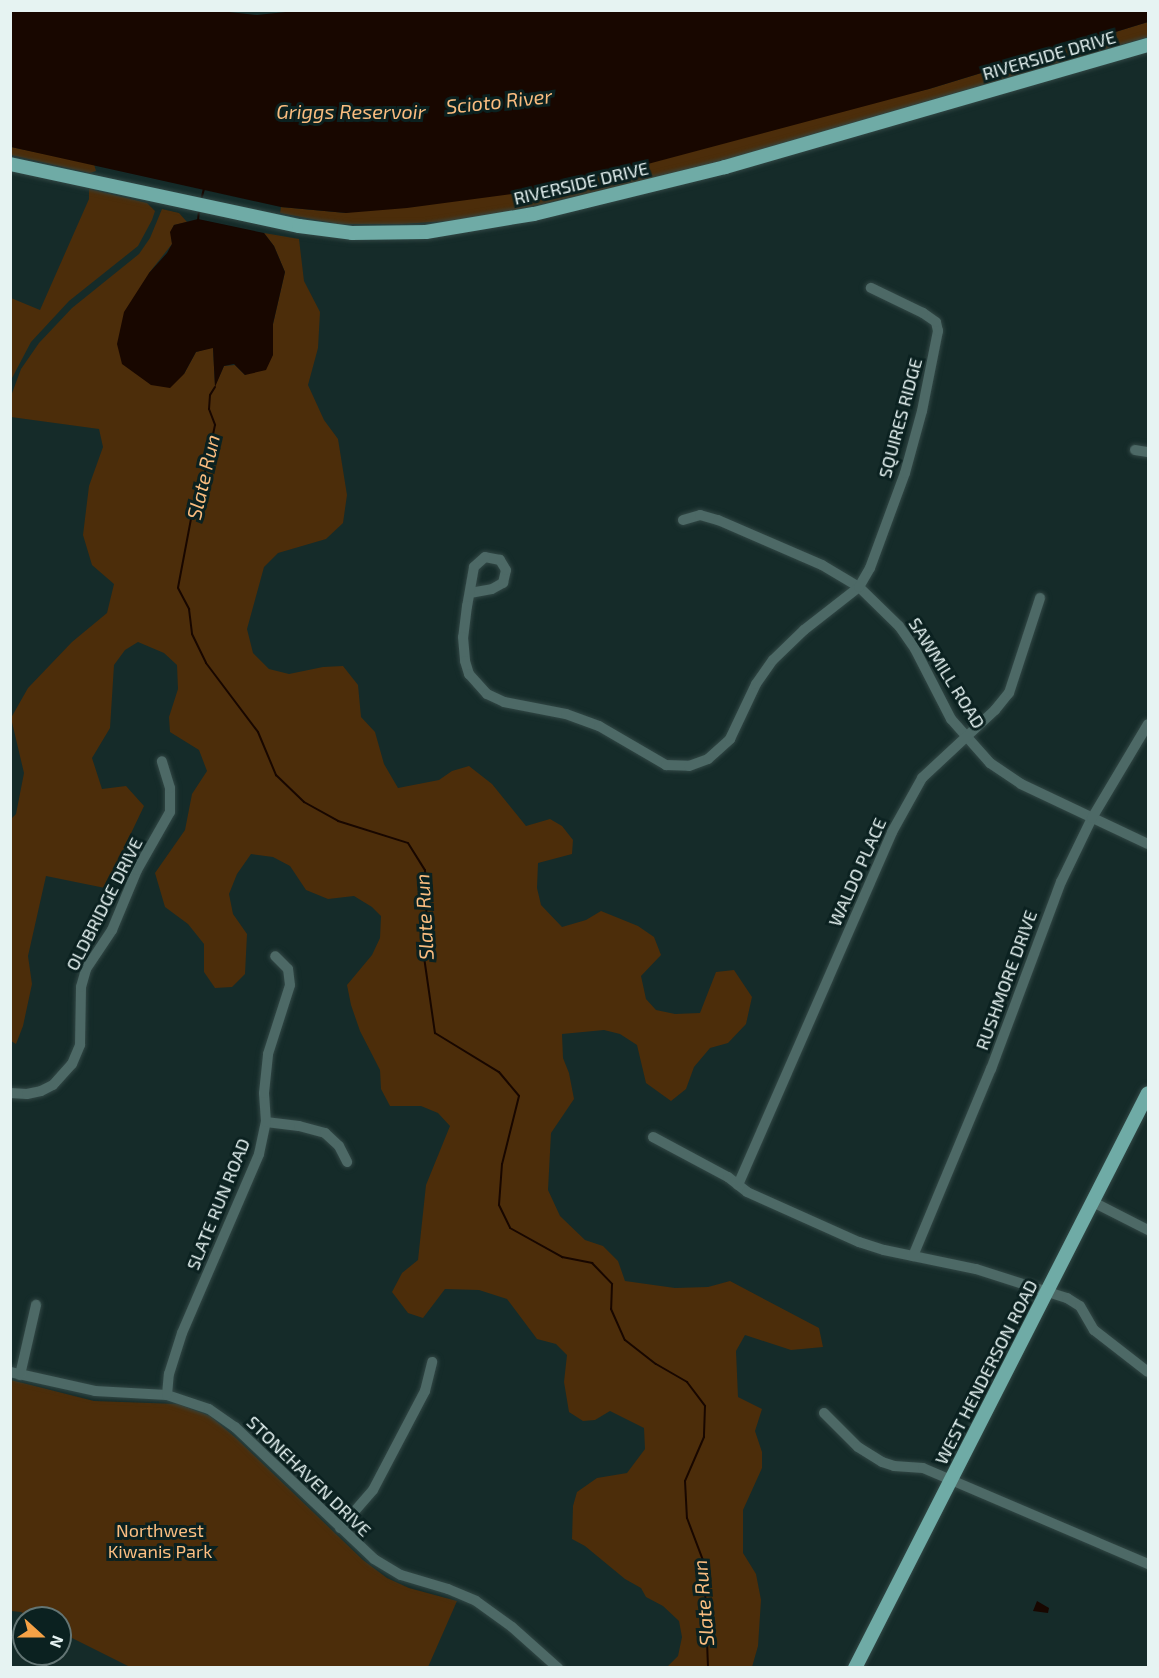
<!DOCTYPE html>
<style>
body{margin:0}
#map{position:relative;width:1159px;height:1678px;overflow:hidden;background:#152b29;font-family:"Exo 2",sans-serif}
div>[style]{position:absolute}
.green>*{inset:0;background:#4c2d0a}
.water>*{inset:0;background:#180700}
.stream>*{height:2px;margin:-1px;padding:0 1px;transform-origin:1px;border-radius:1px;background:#180700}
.roads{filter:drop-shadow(0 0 2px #324745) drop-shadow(0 0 2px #324745)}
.minor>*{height:10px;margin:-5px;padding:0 5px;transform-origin:5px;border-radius:5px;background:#4d6966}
.major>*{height:14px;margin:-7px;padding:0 7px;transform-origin:7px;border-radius:7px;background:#6faba6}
span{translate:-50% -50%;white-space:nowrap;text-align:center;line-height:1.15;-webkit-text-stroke:6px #0b2120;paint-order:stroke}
.street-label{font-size:18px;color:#e6f3f2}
.park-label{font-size:18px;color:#fcbf82}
.water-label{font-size:20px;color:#f9bc7f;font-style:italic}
.frame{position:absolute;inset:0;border:12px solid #e6f3f2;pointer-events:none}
.north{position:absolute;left:12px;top:1606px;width:60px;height:60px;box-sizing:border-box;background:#0b2120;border:2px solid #637574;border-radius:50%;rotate:111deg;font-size:16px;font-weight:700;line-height:24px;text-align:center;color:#e6f3f2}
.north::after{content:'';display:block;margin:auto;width:21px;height:27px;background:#f6a246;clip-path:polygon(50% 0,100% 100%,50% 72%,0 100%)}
</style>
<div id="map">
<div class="green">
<i style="clip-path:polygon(1148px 22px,1148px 37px,683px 172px,502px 213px,448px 221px,402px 224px,338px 224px,280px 213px,281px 207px,346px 213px,929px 89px)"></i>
<i style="clip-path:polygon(11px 147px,94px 164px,96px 171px,90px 173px,11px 155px)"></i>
<i style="clip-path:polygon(89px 189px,147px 203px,155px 211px,152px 220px,138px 246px,69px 301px,31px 342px,11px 380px,11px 298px,40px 310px,89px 199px)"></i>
<i style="clip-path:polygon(162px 209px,179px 213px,187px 222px,174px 225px,171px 231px,172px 244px,149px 273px,184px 374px,196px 352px,213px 347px,215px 386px,224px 366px,235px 365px,245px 375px,273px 355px,273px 324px,285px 272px,274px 246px,264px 233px,299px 239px,304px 281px,320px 312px,318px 348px,308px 385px,324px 420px,338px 439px,347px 495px,343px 523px,326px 539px,278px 553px,264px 567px,247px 629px,253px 653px,269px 669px,289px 674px,323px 667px,343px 666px,358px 685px,361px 717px,375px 732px,384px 764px,398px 788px,439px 780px,452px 771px,469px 766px,492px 784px,526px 826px,550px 819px,562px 826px,573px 840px,572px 854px,538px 863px,537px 888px,541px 905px,562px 927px,586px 920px,601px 911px,638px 926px,654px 937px,661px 955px,641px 976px,646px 999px,656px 1010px,675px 1014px,700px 1013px,716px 972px,734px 970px,752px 997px,746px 1024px,728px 1043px,710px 1048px,694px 1067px,686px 1089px,671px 1101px,646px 1083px,637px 1045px,620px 1034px,604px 1030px,562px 1034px,563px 1058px,569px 1073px,574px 1099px,551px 1133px,548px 1190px,560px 1216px,585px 1240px,603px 1246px,618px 1261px,625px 1281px,675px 1288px,708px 1287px,730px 1281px,819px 1328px,823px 1347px,791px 1350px,745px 1335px,736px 1351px,738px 1397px,762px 1409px,755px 1431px,762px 1452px,762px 1468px,743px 1510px,743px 1553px,756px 1574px,761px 1600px,758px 1646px,752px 1667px,667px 1667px,678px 1656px,682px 1637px,679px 1621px,663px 1606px,646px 1597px,641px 1588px,625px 1579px,585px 1546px,572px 1539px,573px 1506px,577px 1492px,597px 1478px,627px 1473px,645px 1449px,644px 1428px,610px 1411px,595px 1420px,583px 1421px,569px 1412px,564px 1382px,567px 1355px,556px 1344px,537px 1339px,507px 1299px,479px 1290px,445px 1289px,423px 1318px,408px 1313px,392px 1292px,402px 1273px,418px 1260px,426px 1185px,450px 1126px,438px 1113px,421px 1106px,390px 1106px,381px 1089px,380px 1070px,360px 1031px,351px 1005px,347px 985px,372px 955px,380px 938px,381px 916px,372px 907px,354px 896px,328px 899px,306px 890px,290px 866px,273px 857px,251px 854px,237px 874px,229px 894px,233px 914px,247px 934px,245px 974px,232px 987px,215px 988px,204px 972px,204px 944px,188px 924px,165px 907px,155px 873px,185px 830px,192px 794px,207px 771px,199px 750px,170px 732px,169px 717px,178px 689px,177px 665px,164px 653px,138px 642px,125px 650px,114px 665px,110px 728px,92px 758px,102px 789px,126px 786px,144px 806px,105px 888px,46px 876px,28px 956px,32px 984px,23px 1026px,16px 1044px,11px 1041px,11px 819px,16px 814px,24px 773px,11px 718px,28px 688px,72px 642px,107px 613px,114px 584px,92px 565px,83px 535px,89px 486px,103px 447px,99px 429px,11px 417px,11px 396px,21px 369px,39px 343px,72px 308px,139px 254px,150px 238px)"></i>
<i style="clip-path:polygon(11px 1380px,94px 1401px,178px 1404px,210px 1416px,236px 1438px,363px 1560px,387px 1578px,409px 1588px,457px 1601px,428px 1667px,130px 1667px,60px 1632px,60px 1618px,33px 1618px,21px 1612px,11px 1611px)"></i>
</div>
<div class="water">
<i style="clip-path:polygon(220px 11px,257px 15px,305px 10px,1148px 10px,1148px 22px,929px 89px,629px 169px,520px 193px,407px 208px,346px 213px,281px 207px,11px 147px,11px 11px)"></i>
<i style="clip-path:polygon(198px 219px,264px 233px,274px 246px,285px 272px,273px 324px,273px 355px,266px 370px,245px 375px,234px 364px,224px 366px,215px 387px,213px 348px,196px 352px,184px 374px,170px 388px,151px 385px,122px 364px,117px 344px,124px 312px,149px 273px,167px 253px,172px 244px,170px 232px,174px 225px)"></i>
<i style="clip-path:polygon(1037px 1601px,1049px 1608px,1048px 1613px,1033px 1611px)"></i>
</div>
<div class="stream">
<i style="left:201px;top:200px;width:11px;rotate:-75deg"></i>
<i style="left:198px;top:221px;width:12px;rotate:-85deg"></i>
<i style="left:215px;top:387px;width:9px;rotate:122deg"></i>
<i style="left:210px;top:395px;width:14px;rotate:94deg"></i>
<i style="left:209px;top:409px;width:17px;rotate:69deg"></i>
<i style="left:215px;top:425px;width:53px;rotate:101.9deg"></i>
<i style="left:204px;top:477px;width:28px;rotate:111deg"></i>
<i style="left:194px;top:503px;width:86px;rotate:100.7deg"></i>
<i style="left:178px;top:588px;width:24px;rotate:62deg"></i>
<i style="left:189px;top:609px;width:25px;rotate:83deg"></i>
<i style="left:192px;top:634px;width:32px;rotate:64deg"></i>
<i style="left:206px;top:663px;width:86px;rotate:53deg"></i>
<i style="left:258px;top:732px;width:47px;rotate:67.3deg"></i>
<i style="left:276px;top:775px;width:39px;rotate:44deg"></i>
<i style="left:304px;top:802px;width:39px;rotate:29deg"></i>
<i style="left:338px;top:821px;width:73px;rotate:17.4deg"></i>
<i style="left:408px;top:843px;width:32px;rotate:58deg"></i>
<i style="left:425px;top:870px;width:33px;rotate:87deg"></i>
<i style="left:427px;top:903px;width:47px;rotate:94.9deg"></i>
<i style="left:423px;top:950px;width:84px;rotate:81.8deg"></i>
<i style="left:435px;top:1033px;width:75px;rotate:31.4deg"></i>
<i style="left:499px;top:1072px;width:31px;rotate:50deg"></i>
<i style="left:519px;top:1096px;width:70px;rotate:104deg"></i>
<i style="left:502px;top:1164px;width:41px;rotate:94.2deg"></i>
<i style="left:499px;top:1205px;width:25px;rotate:64deg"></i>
<i style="left:510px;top:1228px;width:60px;rotate:29.1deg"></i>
<i style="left:562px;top:1257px;width:31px;rotate:11deg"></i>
<i style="left:592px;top:1263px;width:29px;rotate:46deg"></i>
<i style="left:612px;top:1284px;width:25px;rotate:92deg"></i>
<i style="left:611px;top:1309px;width:34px;rotate:66deg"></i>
<i style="left:625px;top:1340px;width:39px;rotate:38deg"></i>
<i style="left:656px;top:1364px;width:36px;rotate:30deg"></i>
<i style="left:687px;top:1382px;width:30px;rotate:53deg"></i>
<i style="left:705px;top:1406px;width:31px;rotate:92deg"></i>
<i style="left:704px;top:1437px;width:48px;rotate:113.4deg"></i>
<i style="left:685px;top:1481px;width:37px;rotate:87deg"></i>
<i style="left:687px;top:1518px;width:48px;rotate:69.3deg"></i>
<i style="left:704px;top:1563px;width:105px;rotate:87.8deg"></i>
</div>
<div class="roads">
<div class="minor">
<i style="left:1135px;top:450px;width:13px;rotate:9deg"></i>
<i style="left:683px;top:520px;width:18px;rotate:-16deg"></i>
<i style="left:700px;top:515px;width:19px;rotate:16deg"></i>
<i style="left:718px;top:520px;width:113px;rotate:23.4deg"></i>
<i style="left:822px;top:565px;width:43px;rotate:30.7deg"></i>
<i style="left:859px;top:587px;width:56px;rotate:44.3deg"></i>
<i style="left:899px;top:626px;width:28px;rotate:55deg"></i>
<i style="left:915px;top:649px;width:79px;rotate:62.8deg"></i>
<i style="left:951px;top:719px;width:59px;rotate:48.4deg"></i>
<i style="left:990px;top:763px;width:37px;rotate:34deg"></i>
<i style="left:1021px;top:784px;width:140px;rotate:25.3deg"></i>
<i style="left:470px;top:593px;width:22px;rotate:-10deg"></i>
<i style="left:492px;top:589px;width:13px;rotate:-29deg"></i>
<i style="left:503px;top:583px;width:13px;rotate:-77deg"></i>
<i style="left:506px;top:570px;width:12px;rotate:-121deg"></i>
<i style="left:500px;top:560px;width:15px;rotate:-169deg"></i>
<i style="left:485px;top:557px;width:15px;rotate:138deg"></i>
<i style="left:474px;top:567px;width:40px;rotate:100deg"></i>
<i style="left:467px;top:606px;width:31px;rotate:97deg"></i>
<i style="left:463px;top:637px;width:24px;rotate:85deg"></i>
<i style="left:465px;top:661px;width:14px;rotate:73deg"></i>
<i style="left:469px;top:674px;width:27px;rotate:48deg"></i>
<i style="left:487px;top:694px;width:19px;rotate:25deg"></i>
<i style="left:504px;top:702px;width:63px;rotate:11deg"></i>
<i style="left:566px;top:714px;width:35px;rotate:20deg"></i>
<i style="left:599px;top:726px;width:78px;rotate:30.2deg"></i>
<i style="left:666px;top:765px;width:23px;rotate:2deg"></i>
<i style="left:689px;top:766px;width:20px;rotate:-20deg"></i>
<i style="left:708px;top:759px;width:30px;rotate:-42deg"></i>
<i style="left:730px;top:739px;width:61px;rotate:-64.7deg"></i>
<i style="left:756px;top:684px;width:29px;rotate:-55deg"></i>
<i style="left:773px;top:660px;width:43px;rotate:-44.1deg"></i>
<i style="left:804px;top:630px;width:70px;rotate:-38deg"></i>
<i style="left:859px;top:587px;width:22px;rotate:-60deg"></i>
<i style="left:870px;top:568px;width:101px;rotate:-69.8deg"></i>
<i style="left:905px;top:473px;width:64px;rotate:-74.7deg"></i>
<i style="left:922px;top:411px;width:82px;rotate:-78.7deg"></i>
<i style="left:938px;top:331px;width:9px;rotate:-103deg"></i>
<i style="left:936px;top:322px;width:16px;rotate:-145deg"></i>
<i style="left:923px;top:313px;width:58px;rotate:-154.3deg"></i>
<i style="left:10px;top:1093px;width:17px;rotate:3deg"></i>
<i style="left:27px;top:1094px;width:14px;rotate:-12deg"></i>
<i style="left:41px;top:1091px;width:13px;rotate:-27deg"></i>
<i style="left:53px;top:1085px;width:28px;rotate:-48deg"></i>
<i style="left:72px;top:1064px;width:21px;rotate:-67deg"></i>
<i style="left:80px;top:1045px;width:58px;rotate:-89deg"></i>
<i style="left:81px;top:987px;width:19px;rotate:-74deg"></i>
<i style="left:86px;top:969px;width:47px;rotate:-56.3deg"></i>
<i style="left:112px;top:930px;width:65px;rotate:-67.4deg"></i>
<i style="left:137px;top:870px;width:67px;rotate:-60.4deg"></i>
<i style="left:170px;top:812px;width:24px;rotate:-90deg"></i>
<i style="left:170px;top:788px;width:28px;rotate:-107deg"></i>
<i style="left:266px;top:1122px;width:33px;rotate:7deg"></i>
<i style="left:299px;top:1126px;width:27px;rotate:15deg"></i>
<i style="left:325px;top:1133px;width:19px;rotate:43deg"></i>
<i style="left:339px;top:1146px;width:18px;rotate:63deg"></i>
<i style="left:653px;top:1137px;width:85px;rotate:28.1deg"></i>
<i style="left:728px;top:1177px;width:24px;rotate:38deg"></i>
<i style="left:747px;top:1192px;width:123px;rotate:24.1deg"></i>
<i style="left:859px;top:1242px;width:26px;rotate:18deg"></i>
<i style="left:884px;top:1250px;width:94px;rotate:11.7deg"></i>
<i style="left:976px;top:1269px;width:96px;rotate:17.7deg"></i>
<i style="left:1067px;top:1298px;width:15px;rotate:32deg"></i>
<i style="left:1080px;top:1306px;width:28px;rotate:60deg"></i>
<i style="left:1094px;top:1330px;width:68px;rotate:37.9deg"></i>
<i style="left:738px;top:1185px;width:385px;rotate:-66.4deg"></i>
<i style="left:892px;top:832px;width:62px;rotate:-60.9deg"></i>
<i style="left:922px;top:778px;width:100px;rotate:-43deg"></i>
<i style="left:995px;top:710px;width:22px;rotate:-51deg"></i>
<i style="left:1009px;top:693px;width:100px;rotate:-71.9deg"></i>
<i style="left:1093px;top:1202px;width:62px;rotate:27deg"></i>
<i style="left:913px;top:1256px;width:203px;rotate:-67.4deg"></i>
<i style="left:991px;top:1069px;width:200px;rotate:-69.5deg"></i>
<i style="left:1061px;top:882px;width:71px;rotate:-64.2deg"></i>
<i style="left:1092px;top:818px;width:109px;rotate:-59.2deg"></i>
<i style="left:10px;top:1372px;width:87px;rotate:12.6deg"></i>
<i style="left:95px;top:1391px;width:72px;rotate:3.2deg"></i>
<i style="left:167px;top:1395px;width:44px;rotate:18.4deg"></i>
<i style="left:209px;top:1409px;width:32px;rotate:35deg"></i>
<i style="left:235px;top:1427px;width:192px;rotate:43.5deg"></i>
<i style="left:374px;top:1559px;width:31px;rotate:31deg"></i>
<i style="left:401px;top:1575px;width:49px;rotate:16.6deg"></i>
<i style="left:448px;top:1589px;width:30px;rotate:23deg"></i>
<i style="left:476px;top:1601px;width:44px;rotate:35.8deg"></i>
<i style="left:512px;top:1627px;width:62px;rotate:41.7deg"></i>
<i style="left:20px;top:1375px;width:72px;rotate:-77.1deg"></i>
<i style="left:167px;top:1395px;width:21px;rotate:-85deg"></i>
<i style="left:169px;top:1374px;width:43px;rotate:-72.4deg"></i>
<i style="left:182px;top:1333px;width:195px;rotate:-66.7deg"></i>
<i style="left:259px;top:1154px;width:33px;rotate:-78deg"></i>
<i style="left:266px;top:1122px;width:29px;rotate:-94deg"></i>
<i style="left:264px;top:1093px;width:39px;rotate:-84deg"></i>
<i style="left:268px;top:1054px;width:72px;rotate:-72.3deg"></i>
<i style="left:290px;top:985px;width:16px;rotate:-97deg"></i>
<i style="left:288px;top:969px;width:18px;rotate:-135deg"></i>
<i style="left:824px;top:1413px;width:48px;rotate:45deg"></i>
<i style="left:858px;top:1447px;width:28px;rotate:32deg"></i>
<i style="left:882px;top:1462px;width:13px;rotate:18deg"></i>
<i style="left:894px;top:1466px;width:29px;rotate:4deg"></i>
<i style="left:923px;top:1468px;width:245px;rotate:23.1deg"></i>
<i style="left:340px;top:1528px;width:50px;rotate:-49deg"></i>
<i style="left:373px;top:1490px;width:112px;rotate:-62.3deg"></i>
<i style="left:425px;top:1391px;width:30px;rotate:-76deg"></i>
</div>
<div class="major">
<i style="left:10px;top:164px;width:296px;rotate:12.1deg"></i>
<i style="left:299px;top:226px;width:53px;rotate:7.5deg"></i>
<i style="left:352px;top:233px;width:74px;rotate:-0.8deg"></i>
<i style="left:426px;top:232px;width:109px;rotate:-9.5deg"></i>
<i style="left:534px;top:214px;width:197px;rotate:-13.8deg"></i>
<i style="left:725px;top:167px;width:440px;rotate:-16.1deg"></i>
<i style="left:855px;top:1668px;width:645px;rotate:-63deg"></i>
</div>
</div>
<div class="street-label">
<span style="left:1049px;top:55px;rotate:-16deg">RIVERSIDE DRIVE</span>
<span style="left:581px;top:183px;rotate:-13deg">RIVERSIDE DRIVE</span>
<span style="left:900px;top:418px;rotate:-75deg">SQUIRES RIDGE</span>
<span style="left:947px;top:673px;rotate:58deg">SAWMILL ROAD</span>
<span style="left:857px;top:872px;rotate:-66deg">WALDO PLACE</span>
<span style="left:104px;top:904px;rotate:-63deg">OLDBRIDGE DRIVE</span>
<span style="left:1006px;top:980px;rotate:-70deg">RUSHMORE DRIVE</span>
<span style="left:218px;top:1204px;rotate:-68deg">SLATE RUN ROAD</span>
<span style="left:986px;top:1372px;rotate:-63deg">WEST HENDERSON ROAD</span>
<span style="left:309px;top:1476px;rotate:44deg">STONEHAVEN DRIVE</span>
</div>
<div class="park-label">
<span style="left:160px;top:1541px">Northwest<br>Kiwanis Park</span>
</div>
<div class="water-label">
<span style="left:499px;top:101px;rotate:-6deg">Scioto River</span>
<span style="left:351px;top:111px">Griggs Reservoir</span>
<span style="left:203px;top:477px;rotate:-77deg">Slate Run</span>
<span style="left:424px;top:917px;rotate:-93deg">Slate Run</span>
<span style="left:703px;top:1603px;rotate:-95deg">Slate Run</span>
</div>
<div class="frame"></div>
<div class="north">N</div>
</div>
